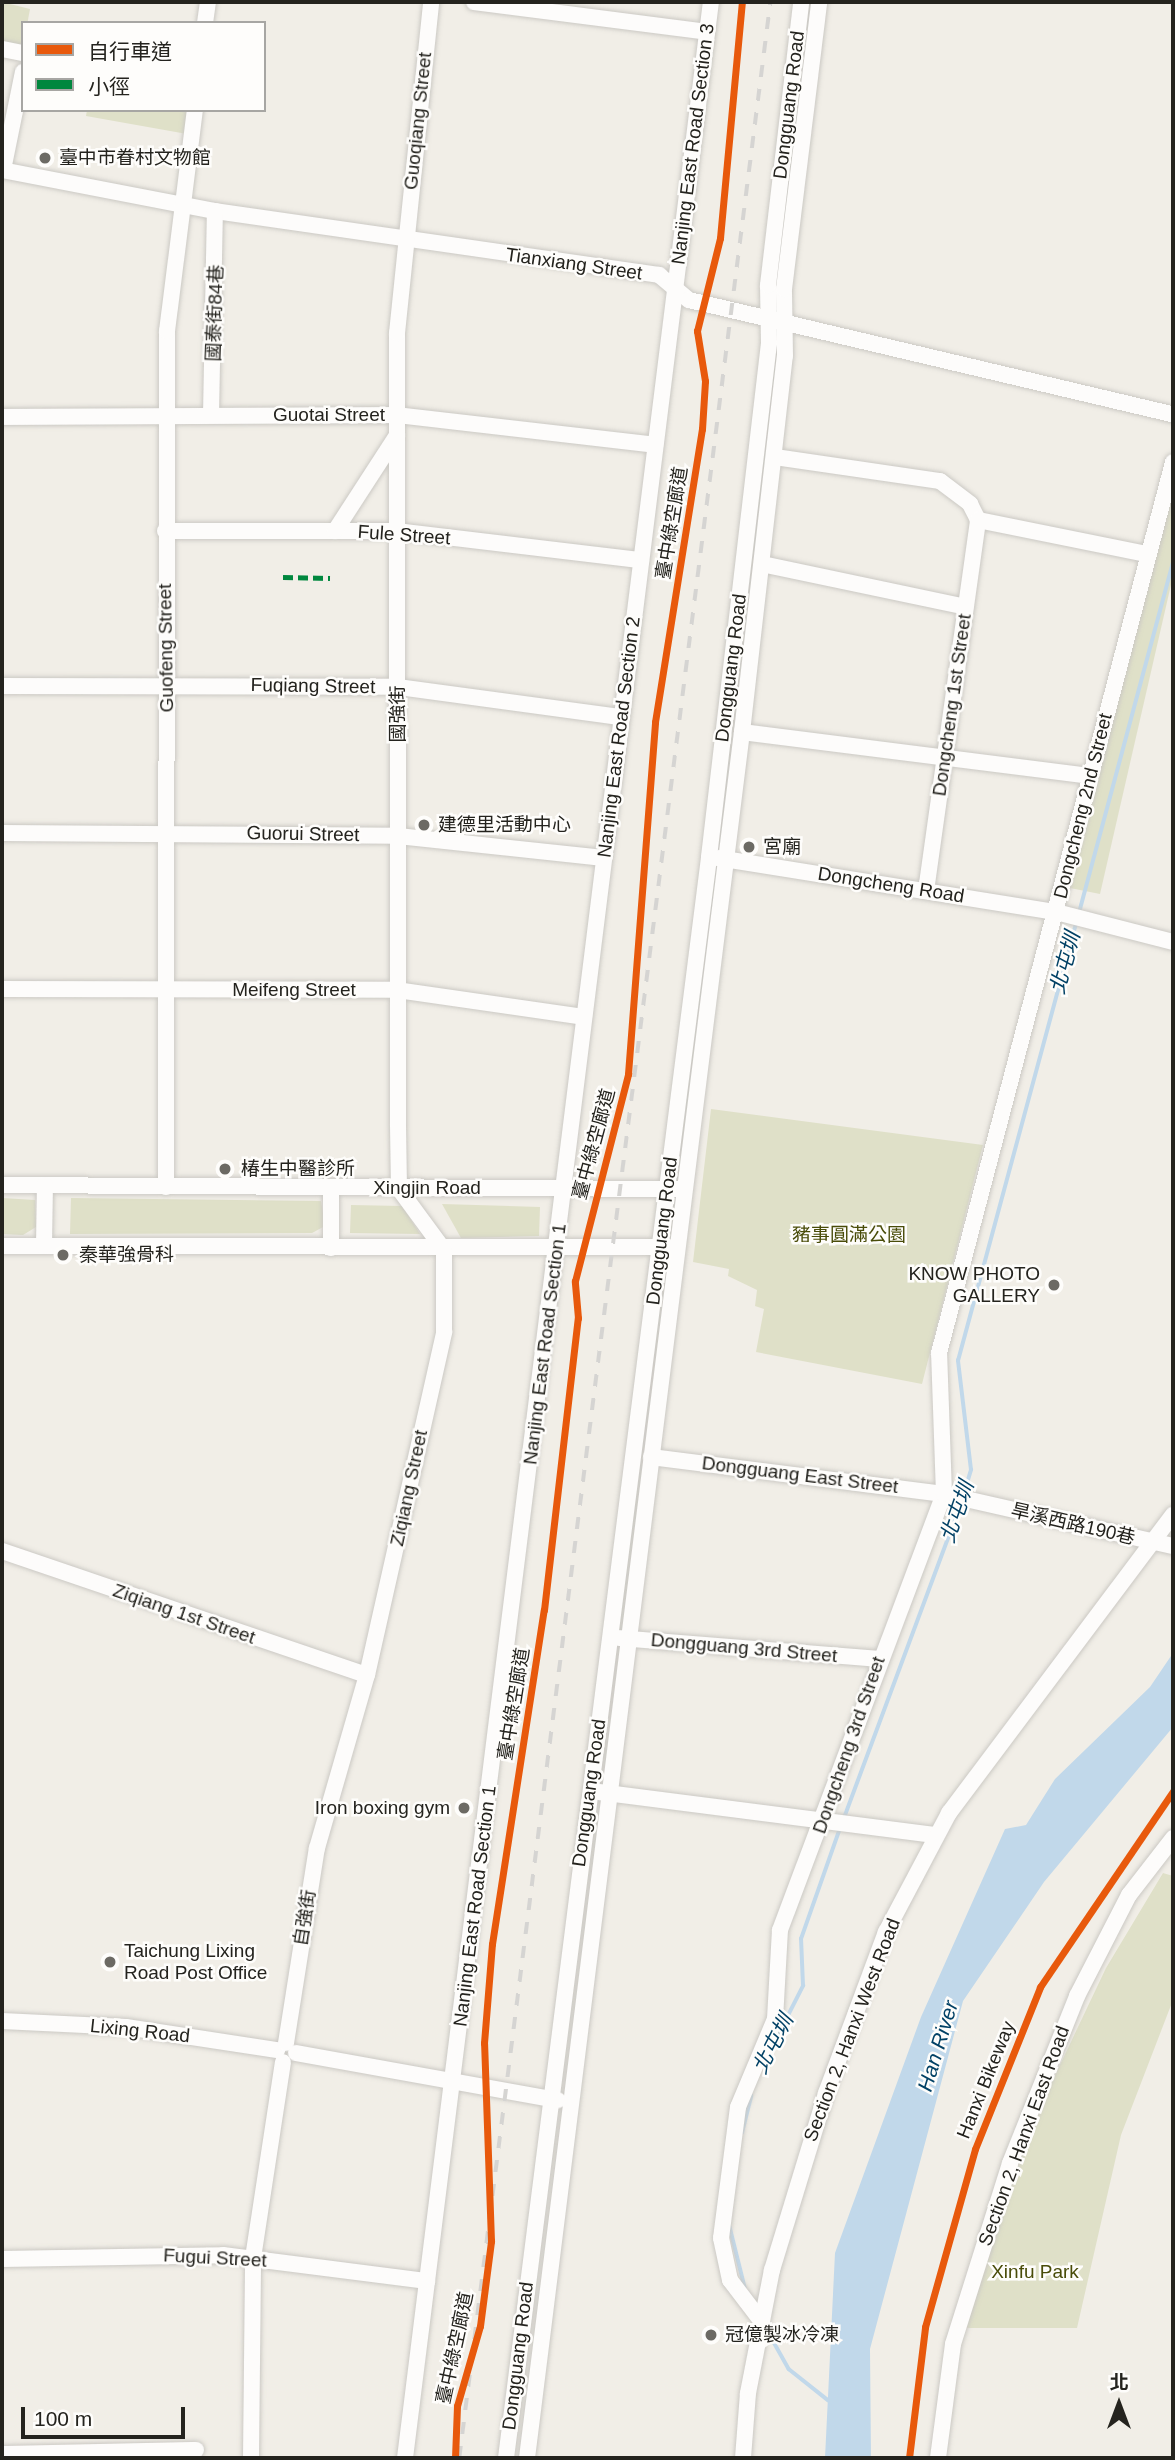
<!DOCTYPE html>
<meta charset="utf-8">
<style>
body{margin:0}
#map{position:relative;width:1175px;height:2460px;overflow:hidden;background:#f1eee7;font-family:Arial,"Noto Sans TC",sans-serif}
div>[style]{position:absolute}
.green>*{inset:0;background:#dfe0c8}
.water>*{inset:0;background:#c1d8ea}
.stream>*{height:3.5px;margin:-1.75px;padding:0 1.75px;transform-origin:1.75px;border-radius:1.75px;background:#c1d8ea}
.roads{filter:drop-shadow(0 0 2px #cbc9c4) drop-shadow(0 0 2px #cbc9c4)}
.minor>*{height:16px;margin:-8px;padding:0 8px;transform-origin:8px;border-radius:8px;background:#fdfcfb}
.rail>*{height:3.5px;margin-top:-1.75px;transform-origin:0;background:repeating-linear-gradient(90deg,#d5d4d2 0 12px,transparent 0 24px)}
.quiet>*{height:5px;margin-top:-2.5px;transform-origin:0;background:repeating-linear-gradient(90deg,#00873e 0 10px,transparent 0 15px)}
.cycleway>*{height:7px;margin:-3.5px;padding:0 3.5px;transform-origin:3.5px;border-radius:3.5px;background:#e8590c}
.dots>*{width:19px;height:19px;translate:-50% -50%;box-sizing:border-box;border:4px solid #fefdfb;border-radius:50%}
span{translate:-50% -50%;white-space:nowrap;text-align:center;line-height:1.15;-webkit-text-stroke:5px #fefdfb;paint-order:stroke}
.street-label{font-size:19px;color:#24231e}
.poi-label{font-size:19px;color:#24231e}
.left{translate:0 -50%;text-align:left}
.right{translate:-100% -50%;text-align:right}
.park-label{font-size:19px;color:#494c09}
.water-label{font-size:21px;color:#024165;font-style:italic}
.frame{position:absolute;inset:0;border:4px solid #24231e;pointer-events:none}
.legend{position:absolute;left:21px;top:21px;width:245px;height:91px;box-sizing:border-box;background:#fefdfb;border:2px solid #a7a6a3;margin:0;padding:9px 12px;list-style:none;font-size:21px;color:#24231e}
.legend li{display:flex;align-items:center;gap:14px;height:35px}
.legend b{width:35px;border:2px solid #a7a6a3}
.north{position:absolute;left:1084px;top:2369px;width:70px;height:70px;-webkit-text-stroke:5px #fefdfb;paint-order:stroke;rotate:0deg;font-size:19px;font-weight:700;line-height:28px;text-align:center;color:#24231e}
.north::after{content:'';display:block;margin:auto;width:24px;height:32px;background:#24231e;clip-path:polygon(50% 0,100% 100%,50% 72%,0 100%)}
.scale{position:absolute;left:21px;top:2407px;width:164px;height:32px;box-sizing:border-box;border:4px solid #24231e;border-top:0;padding-left:9px;font-size:21px;line-height:24px;white-space:nowrap;color:#24231e;-webkit-text-stroke:5px #fefdfb;paint-order:stroke}
</style>
<div id="map">
<div class="green">
<i style="clip-path:polygon(2px 2px,30px 9px,23px 47px,2px 42px)"></i>
<i style="clip-path:polygon(87px 110px,190px 110px,187px 134px,86px 116px)"></i>
<i style="clip-path:polygon(1173px 481px,1173px 576px,1100px 894px,1070px 888px)"></i>
<i style="clip-path:polygon(711px 1109px,983px 1145px,922px 1384px,756px 1352px,764px 1309px,755px 1306px,757px 1290px,728px 1276px,729px 1269px,693px 1262px)"></i>
<i style="clip-path:polygon(2px 1198px,35px 1200px,36px 1227px,23px 1235px,2px 1234px)"></i>
<i style="clip-path:polygon(71px 1198px,321px 1201px,325px 1226px,312px 1233px,70px 1234px)"></i>
<i style="clip-path:polygon(442px 1204px,540px 1207px,539px 1236px,461px 1238px)"></i>
<i style="clip-path:polygon(351px 1205px,402px 1206px,420px 1234px,350px 1233px)"></i>
<i style="clip-path:polygon(1163px 1873px,1173px 1876px,1173px 2000px,1121px 2135px,1077px 2328px,963px 2328px,1012px 2166px,1106px 1968px)"></i>
</div>
<div class="water">
<i style="clip-path:polygon(1173px 1653px,1173px 1727px,1044px 1882px,963px 2001px,870px 2349px,871px 2458px,825px 2458px,835px 2253px,921px 2017px,1005px 1829px,1026px 1825px,1055px 1779px,1150px 1687px)"></i>
</div>
<div class="stream">
<i style="left:1079px;top:913px;width:362px;rotate:-75deg"></i>
<i style="left:964px;top:1493px;width:24px;rotate:-73deg"></i>
<i style="left:971px;top:1470px;width:110px;rotate:-96.8deg"></i>
<i style="left:958px;top:1361px;width:453px;rotate:-74.9deg"></i>
<i style="left:844px;top:1818px;width:335px;rotate:-69.6deg"></i>
<i style="left:770px;top:2051px;width:73px;rotate:-63.1deg"></i>
<i style="left:803px;top:1986px;width:47px;rotate:-92.4deg"></i>
<i style="left:801px;top:1939px;width:118px;rotate:-70.6deg"></i>
<i style="left:742px;top:2133px;width:38px;rotate:-76deg"></i>
<i style="left:730px;top:2227px;width:62px;rotate:76deg"></i>
<i style="left:766px;top:2328px;width:47px;rotate:60.7deg"></i>
<i style="left:789px;top:2369px;width:50px;rotate:38.5deg"></i>
</div>
<div class="roads">
<div class="minor">
<i style="left:474px;top:2px;width:235px;rotate:7.3deg"></i>
<i style="left:205px;top:23px;width:21px;rotate:-82deg"></i>
<i style="left:2px;top:49px;width:21px;rotate:11deg"></i>
<i style="left:2px;top:170px;width:217px;rotate:10.9deg"></i>
<i style="left:215px;top:211px;width:449px;rotate:8.2deg"></i>
<i style="left:659px;top:275px;width:39px;rotate:40deg"></i>
<i style="left:689px;top:300px;width:497px;rotate:13.3deg"></i>
<i style="left:3px;top:170px;width:100px;rotate:-78.5deg"></i>
<i style="left:211px;top:415px;width:204px;rotate:-88.9deg"></i>
<i style="left:2px;top:417px;width:395px;rotate:-0.3deg"></i>
<i style="left:397px;top:415px;width:260px;rotate:6.6deg"></i>
<i style="left:775px;top:457px;width:167px;rotate:8.3deg"></i>
<i style="left:940px;top:481px;width:38px;rotate:37deg"></i>
<i style="left:970px;top:504px;width:18px;rotate:63deg"></i>
<i style="left:978px;top:520px;width:172px;rotate:11.4deg"></i>
<i style="left:165px;top:531px;width:231px"></i>
<i style="left:396px;top:531px;width:247px;rotate:6.8deg"></i>
<i style="left:335px;top:531px;width:114px;rotate:-57.1deg"></i>
<i style="left:762px;top:564px;width:208px;rotate:11.9deg"></i>
<i style="left:2px;top:686px;width:396px;rotate:0.1deg"></i>
<i style="left:398px;top:687px;width:225px;rotate:7.7deg"></i>
<i style="left:742px;top:732px;width:350px;rotate:7.2deg"></i>
<i style="left:2px;top:833px;width:396px;rotate:0.4deg"></i>
<i style="left:398px;top:836px;width:207px;rotate:6.1deg"></i>
<i style="left:718px;top:858px;width:342px;rotate:9.1deg"></i>
<i style="left:1056px;top:912px;width:121px;rotate:14.4deg"></i>
<i style="left:926px;top:891px;width:375px;rotate:-82deg"></i>
<i style="left:2px;top:989px;width:395px;rotate:0.1deg"></i>
<i style="left:397px;top:990px;width:189px;rotate:8.2deg"></i>
<i style="left:2px;top:1185px;width:676px;rotate:0.34deg"></i>
<i style="left:166px;top:1187px;width:856px;rotate:-89.93deg"></i>
<i style="left:167px;top:331px;width:223px;rotate:-82.8deg"></i>
<i style="left:2px;top:1246px;width:666px;rotate:0.09deg"></i>
<i style="left:44px;top:1246px;width:61px;rotate:-89.1deg"></i>
<i style="left:331px;top:1248px;width:60px;rotate:-90deg"></i>
<i style="left:651px;top:1457px;width:295px;rotate:7.2deg"></i>
<i style="left:944px;top:1494px;width:235px;rotate:12.8deg"></i>
<i style="left:2px;top:1551px;width:385px;rotate:18.8deg"></i>
<i style="left:619px;top:1638px;width:260px;rotate:4.6deg"></i>
<i style="left:599px;top:1792px;width:340px;rotate:7.3deg"></i>
<i style="left:2px;top:2021px;width:124px;rotate:2.8deg"></i>
<i style="left:126px;top:2027px;width:153px;rotate:8.7deg"></i>
<i style="left:286px;top:2043px;width:197px;rotate:-81deg"></i>
<i style="left:317px;top:1848px;width:180px;rotate:-73.9deg"></i>
<i style="left:367px;top:1675px;width:352px;rotate:-77.3deg"></i>
<i style="left:444px;top:1332px;width:82px;rotate:-90deg"></i>
<i style="left:444px;top:1250px;width:76px;rotate:-126.4deg"></i>
<i style="left:399px;top:1189px;width:66px;rotate:-90.9deg"></i>
<i style="left:398px;top:1123px;width:790px;rotate:-90.07deg"></i>
<i style="left:397px;top:333px;width:333px;rotate:-84.1deg"></i>
<i style="left:296px;top:2053px;width:266px;rotate:10.2deg"></i>
<i style="left:2px;top:2259px;width:221px;rotate:-1deg"></i>
<i style="left:223px;top:2255px;width:206px;rotate:7.3deg"></i>
<i style="left:762px;top:2322px;width:53px;rotate:-127.3deg"></i>
<i style="left:730px;top:2280px;width:43px;rotate:-102.1deg"></i>
<i style="left:721px;top:2238px;width:132px;rotate:-82.6deg"></i>
<i style="left:738px;top:2107px;width:95px;rotate:-67.2deg"></i>
<i style="left:775px;top:2019px;width:89px;rotate:-86.8deg"></i>
<i style="left:780px;top:1930px;width:466px;rotate:-69.4deg"></i>
<i style="left:944px;top:1494px;width:141px;rotate:-92deg"></i>
<i style="left:939px;top:1353px;width:921px;rotate:-75.28deg"></i>
<i style="left:2px;top:2454px;width:194px;rotate:-1.2deg"></i>
<i style="left:251px;top:2458px;width:200px;rotate:-89.4deg"></i>
<i style="left:253px;top:2258px;width:198px;rotate:-81.3deg"></i>
<i style="left:405px;top:2458px;width:2475px;rotate:-82.9deg"></i>
<i style="left:506px;top:2458px;width:1614px;rotate:-82.77deg"></i>
<i style="left:709px;top:857px;width:517px;rotate:-83.34deg"></i>
<i style="left:769px;top:343px;width:58px;rotate:-91deg"></i>
<i style="left:768px;top:285px;width:285px;rotate:-83.3deg"></i>
<i style="left:527px;top:2458px;width:1739px;rotate:-82.9deg"></i>
<i style="left:742px;top:732px;width:378px;rotate:-83.5deg"></i>
<i style="left:785px;top:356px;width:67px;rotate:-90.9deg"></i>
<i style="left:784px;top:289px;width:289px;rotate:-83deg"></i>
<i style="left:743px;top:2458px;width:65px;rotate:-85.6deg"></i>
<i style="left:748px;top:2393px;width:125px;rotate:-79deg"></i>
<i style="left:772px;top:2270px;width:185px;rotate:-73deg"></i>
<i style="left:826px;top:2093px;width:172px;rotate:-69.6deg"></i>
<i style="left:886px;top:1932px;width:135px;rotate:-62.1deg"></i>
<i style="left:949px;top:1813px;width:373px;rotate:-53.1deg"></i>
<i style="left:938px;top:2458px;width:115px;rotate:-82.5deg"></i>
<i style="left:953px;top:2344px;width:190px;rotate:-72.5deg"></i>
<i style="left:1010px;top:2163px;width:180px;rotate:-68.1deg"></i>
<i style="left:1077px;top:1996px;width:114px;rotate:-62.8deg"></i>
<i style="left:1129px;top:1895px;width:72px;rotate:-52.3deg"></i>
</div>
</div>
<div class="rail">
<i style="left:459px;top:2458px;width:2476px;rotate:-82.78deg"></i>
</div>
<div class="quiet">
<i style="left:283px;top:577px;width:47px;rotate:1.2deg"></i>
</div>
<div class="cycleway">
<i style="left:455px;top:2458px;width:52px;rotate:-87.8deg"></i>
<i style="left:457px;top:2406px;width:83px;rotate:-74deg"></i>
<i style="left:480px;top:2326px;width:86px;rotate:-82.6deg"></i>
<i style="left:491px;top:2241px;width:198px;rotate:-92deg"></i>
<i style="left:484px;top:2043px;width:99px;rotate:-85.4deg"></i>
<i style="left:492px;top:1944px;width:338px;rotate:-81.2deg"></i>
<i style="left:544px;top:1610px;width:294px;rotate:-83.4deg"></i>
<i style="left:578px;top:1318px;width:37px;rotate:-95deg"></i>
<i style="left:575px;top:1281px;width:214px;rotate:-75.6deg"></i>
<i style="left:628px;top:1074px;width:353px;rotate:-85.6deg"></i>
<i style="left:655px;top:722px;width:297px;rotate:-80.9deg"></i>
<i style="left:702px;top:429px;width:48px;rotate:-86.4deg"></i>
<i style="left:705px;top:381px;width:51px;rotate:-99.1deg"></i>
<i style="left:697px;top:331px;width:96px;rotate:-76.1deg"></i>
<i style="left:720px;top:238px;width:237px;rotate:-84.7deg"></i>
<i style="left:909px;top:2458px;width:132px;rotate:-83deg"></i>
<i style="left:925px;top:2327px;width:185px;rotate:-74.3deg"></i>
<i style="left:975px;top:2149px;width:175px;rotate:-68.1deg"></i>
<i style="left:1040px;top:1987px;width:237px;rotate:-55.8deg"></i>
</div>
<div class="dots">
<i style="left:45px;top:158px;background:#6c6a64"></i>
<i style="left:424px;top:825px;background:#6c6a64"></i>
<i style="left:749px;top:847px;background:#6c6a64"></i>
<i style="left:225px;top:1169px;background:#6c6a64"></i>
<i style="left:63px;top:1255px;background:#6c6a64"></i>
<i style="left:1054px;top:1285px;background:#6c6a64"></i>
<i style="left:464px;top:1808px;background:#6c6a64"></i>
<i style="left:110px;top:1962px;background:#6c6a64"></i>
<i style="left:711px;top:2335px;background:#6c6a64"></i>
</div>
<div class="street-label">
<span style="left:789px;top:105px;rotate:-83deg">Dongguang Road</span>
<span style="left:418px;top:121px;rotate:-84deg">Guoqiang Street</span>
<span style="left:693px;top:144px;rotate:-83deg">Nanjing East Road Section 3</span>
<span style="left:574px;top:264px;rotate:8deg">Tianxiang Street</span>
<span style="left:215px;top:313px;rotate:-88deg">國泰街84巷</span>
<span style="left:329px;top:415px">Guotai Street</span>
<span style="left:672px;top:523px;rotate:-81deg">臺中綠空廊道</span>
<span style="left:404px;top:535px;rotate:4deg">Fule Street</span>
<span style="left:166px;top:648px;rotate:-91deg">Guofeng Street</span>
<span style="left:731px;top:668px;rotate:-83deg">Dongguang Road</span>
<span style="left:313px;top:686px;rotate:1deg">Fuqiang Street</span>
<span style="left:952px;top:705px;rotate:-82deg">Dongcheng 1st Street</span>
<span style="left:398px;top:714px;rotate:-90deg">國強街</span>
<span style="left:619px;top:737px;rotate:-83deg">Nanjing East Road Section 2</span>
<span style="left:1083px;top:806px;rotate:-76deg">Dongcheng 2nd Street</span>
<span style="left:303px;top:834px;rotate:1deg">Guorui Street</span>
<span style="left:891px;top:885px;rotate:9deg">Dongcheng Road</span>
<span style="left:294px;top:990px">Meifeng Street</span>
<span style="left:594px;top:1144px;rotate:-75deg">臺中綠空廊道</span>
<span style="left:427px;top:1188px">Xingjin Road</span>
<span style="left:662px;top:1231px;rotate:-83deg">Dongguang Road</span>
<span style="left:545px;top:1344px;rotate:-83deg">Nanjing East Road Section 1</span>
<span style="left:800px;top:1475px;rotate:7deg">Dongguang East Street</span>
<span style="left:409px;top:1488px;rotate:-78deg">Ziqiang Street</span>
<span style="left:1073px;top:1524px;rotate:13deg">旱溪西路190巷</span>
<span style="left:184px;top:1614px;rotate:19deg">Ziqiang 1st Street</span>
<span style="left:744px;top:1648px;rotate:5deg">Dongguang 3rd Street</span>
<span style="left:514px;top:1704px;rotate:-81deg">臺中綠空廊道</span>
<span style="left:849px;top:1745px;rotate:-71deg">Dongcheng 3rd Street</span>
<span style="left:589px;top:1793px;rotate:-82deg">Dongguang Road</span>
<span style="left:475px;top:1906px;rotate:-83deg">Nanjing East Road Section 1</span>
<span style="left:305px;top:1918px;rotate:-81deg">自強街</span>
<span style="left:852px;top:2030px;rotate:-69deg">Section 2, Hanxi West Road</span>
<span style="left:140px;top:2031px;rotate:6deg">Lixing Road</span>
<span style="left:986px;top:2080px;rotate:-68deg">Hanxi Bikeway</span>
<span style="left:1024px;top:2136px;rotate:-70deg">Section 2, Hanxi East Road</span>
<span style="left:215px;top:2258px;rotate:3deg">Fugui Street</span>
<span style="left:455px;top:2348px;rotate:-78deg">臺中綠空廊道</span>
<span style="left:518px;top:2356px;rotate:-83deg">Dongguang Road</span>
</div>
<div class="poi-label">
<span class="left" style="left:59px;top:158px">臺中市眷村文物館</span>
<span class="left" style="left:438px;top:825px">建德里活動中心</span>
<span class="left" style="left:763px;top:847px">宮廟</span>
<span class="left" style="left:241px;top:1169px">椿生中醫診所</span>
<span class="left" style="left:79px;top:1255px">秦華強骨科</span>
<span class="right" style="left:1040px;top:1285px">KNOW PHOTO<br>GALLERY</span>
<span class="right" style="left:450px;top:1808px">Iron boxing gym</span>
<span class="left" style="left:124px;top:1962px">Taichung Lixing<br>Road Post Office</span>
<span class="left" style="left:725px;top:2335px">冠億製冰冷凍</span>
</div>
<div class="park-label">
<span style="left:849px;top:1235px">豬事圓滿公園</span>
<span style="left:1035px;top:2272px">Xinfu Park</span>
</div>
<div class="water-label">
<span style="left:1065px;top:963px;rotate:-75deg">北屯圳</span>
<span style="left:957px;top:1512px;rotate:-71deg">北屯圳</span>
<span style="left:773px;top:2044px;rotate:-63deg">北屯圳</span>
<span style="left:938px;top:2046px;rotate:-73deg">Han River</span>
</div>
<div class="frame"></div>
<ul class="legend">
<li><b style="height:9px;background:#e8590c"></b>自行車道</li>
<li><b style="height:9px;background:#00873e"></b>小徑</li>
</ul>
<div class="north">北</div>
<div class="scale">100 m</div>
</div>
